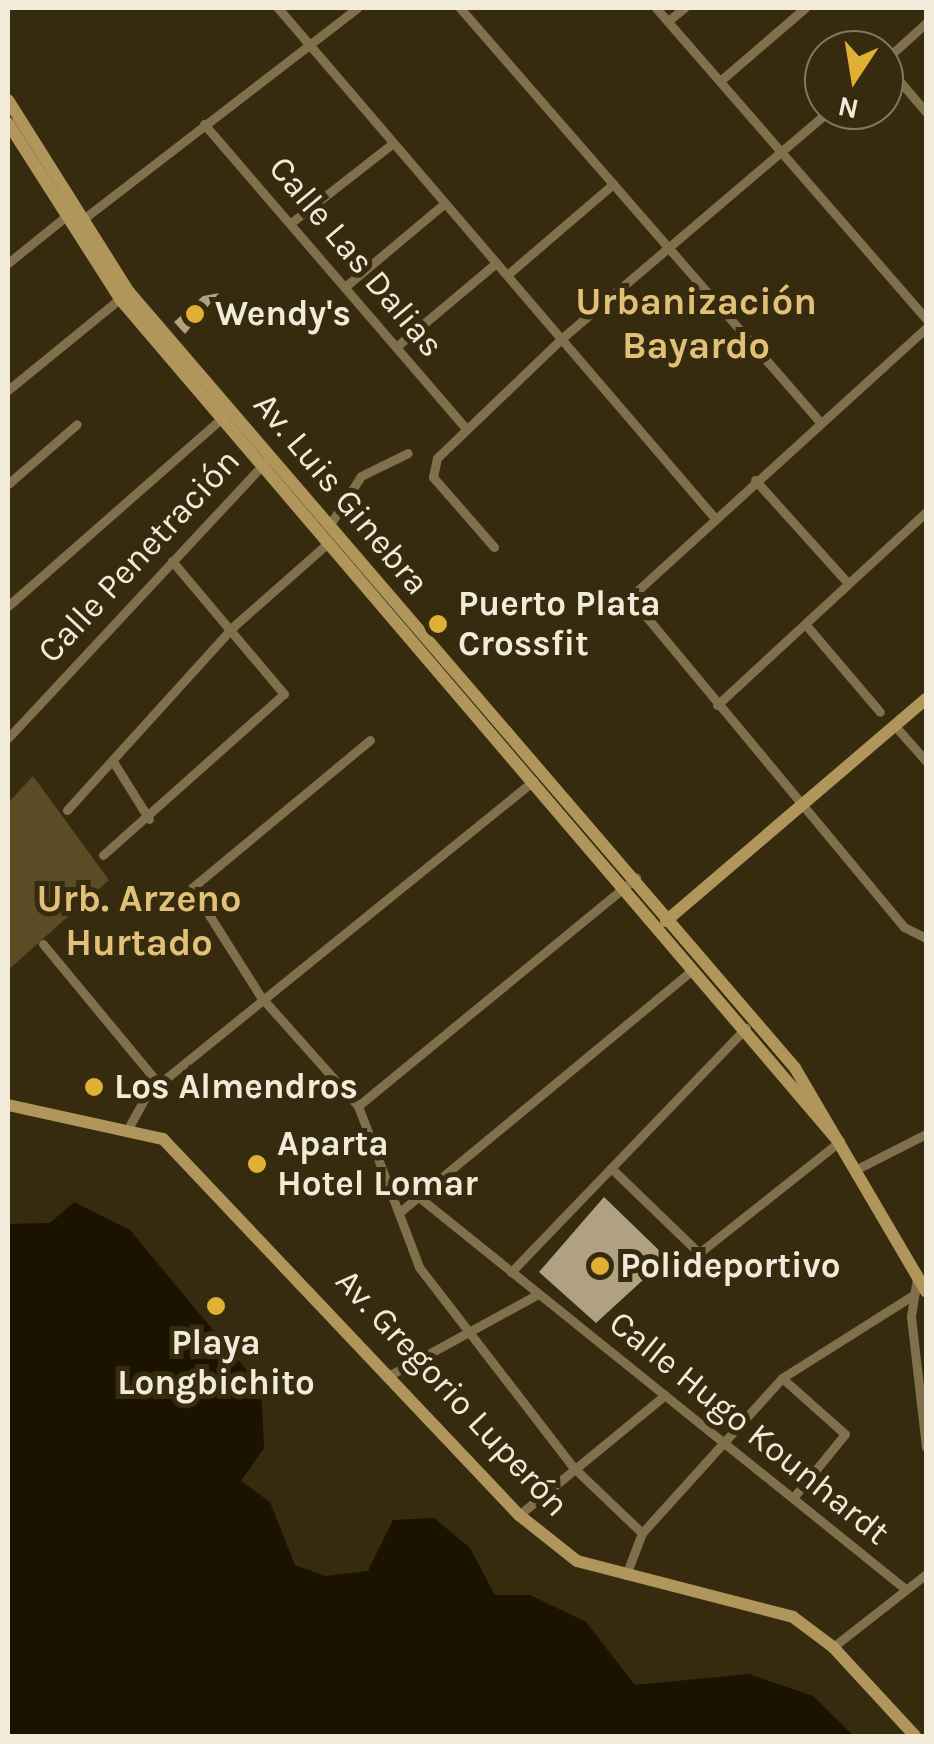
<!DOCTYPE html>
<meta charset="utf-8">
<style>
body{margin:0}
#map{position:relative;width:934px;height:1744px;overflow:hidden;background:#362b0e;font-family:Karla,sans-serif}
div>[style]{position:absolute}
.green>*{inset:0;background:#5c4c25}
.water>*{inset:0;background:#1b1200}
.building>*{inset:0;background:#afa182}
.street>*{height:9px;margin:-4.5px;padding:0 4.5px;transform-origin:4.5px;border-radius:4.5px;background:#80704c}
.secondary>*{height:12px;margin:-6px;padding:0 6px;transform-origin:6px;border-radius:6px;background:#b0965a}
.dots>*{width:28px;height:28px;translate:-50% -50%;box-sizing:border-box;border:5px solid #362b0e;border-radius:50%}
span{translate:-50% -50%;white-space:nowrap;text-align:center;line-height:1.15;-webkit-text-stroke:10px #362b0e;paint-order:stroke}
.street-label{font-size:35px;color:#f2ebda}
.poi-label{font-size:35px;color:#f2ebda;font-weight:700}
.left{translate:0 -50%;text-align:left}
.neighbourhood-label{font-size:38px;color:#e1c177;font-weight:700}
.frame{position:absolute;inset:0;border:10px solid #f2ebda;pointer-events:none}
.north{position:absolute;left:804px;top:30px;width:100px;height:100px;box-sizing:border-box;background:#362b0e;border:2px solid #817860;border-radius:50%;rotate:192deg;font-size:28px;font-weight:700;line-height:40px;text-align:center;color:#f2ebda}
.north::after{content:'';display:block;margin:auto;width:35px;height:45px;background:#dfb034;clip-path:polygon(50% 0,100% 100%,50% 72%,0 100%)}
</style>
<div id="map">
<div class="green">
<i style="clip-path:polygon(33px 776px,109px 880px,8px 970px,8px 803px)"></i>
</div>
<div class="water">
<i style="clip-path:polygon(74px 1202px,130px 1230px,261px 1388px,264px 1448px,241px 1481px,270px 1502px,295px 1565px,325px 1576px,368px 1571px,393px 1520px,434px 1518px,470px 1548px,495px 1595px,530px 1595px,586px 1622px,635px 1685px,749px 1674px,813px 1696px,854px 1736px,8px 1736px,8px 1224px,50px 1223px)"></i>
</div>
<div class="building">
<i style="clip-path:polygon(219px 293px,185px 334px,174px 322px,203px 296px)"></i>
<i style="clip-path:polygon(604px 1197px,667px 1258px,596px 1323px,539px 1272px)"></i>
</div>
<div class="street">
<i style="left:278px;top:8px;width:669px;rotate:49.43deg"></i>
<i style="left:460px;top:8px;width:549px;rotate:48.99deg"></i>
<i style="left:656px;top:8px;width:412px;rotate:49deg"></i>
<i style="left:668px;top:21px;width:21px;rotate:-39deg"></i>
<i style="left:884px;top:61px;width:57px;rotate:-42.1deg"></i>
<i style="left:884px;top:63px;width:65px;rotate:49.4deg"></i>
<i style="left:720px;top:81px;width:112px;rotate:-40.7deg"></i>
<i style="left:204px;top:124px;width:400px;rotate:49.3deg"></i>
<i style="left:82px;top:220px;width:347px;rotate:-37.6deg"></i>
<i style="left:292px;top:222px;width:128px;rotate:-38deg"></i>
<i style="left:8px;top:263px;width:73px;rotate:-38.9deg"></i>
<i style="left:507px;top:275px;width:140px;rotate:-40.6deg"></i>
<i style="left:346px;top:286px;width:129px;rotate:-40deg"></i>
<i style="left:926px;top:328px;width:400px;rotate:137.7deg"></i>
<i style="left:630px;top:597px;width:429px;rotate:50.3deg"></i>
<i style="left:904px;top:927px;width:25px;rotate:27deg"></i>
<i style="left:396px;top:347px;width:131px;rotate:-40deg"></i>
<i style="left:8px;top:390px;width:147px;rotate:-39.2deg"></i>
<i style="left:755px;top:480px;width:137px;rotate:48deg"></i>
<i style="left:8px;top:484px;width:91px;rotate:-41deg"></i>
<i style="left:329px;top:526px;width:59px;rotate:-57.4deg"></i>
<i style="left:361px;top:476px;width:52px;rotate:-26.1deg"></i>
<i style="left:494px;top:547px;width:93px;rotate:-131.1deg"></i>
<i style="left:433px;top:477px;width:19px;rotate:-78deg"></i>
<i style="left:437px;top:458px;width:172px;rotate:-43.8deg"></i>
<i style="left:561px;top:339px;width:353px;rotate:-40.4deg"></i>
<i style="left:8px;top:606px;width:282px;rotate:-41.3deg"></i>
<i style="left:806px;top:625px;width:114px;rotate:49.6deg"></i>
<i style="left:717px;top:705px;width:284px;rotate:-42.7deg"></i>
<i style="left:895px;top:726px;width:47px;rotate:48.5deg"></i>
<i style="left:8px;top:738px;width:377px;rotate:-47deg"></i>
<i style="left:370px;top:740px;width:231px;rotate:140.3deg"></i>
<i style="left:192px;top:888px;width:129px;rotate:57.7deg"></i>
<i style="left:261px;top:997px;width:146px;rotate:48.3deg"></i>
<i style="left:358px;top:1106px;width:172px;rotate:69.2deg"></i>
<i style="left:419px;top:1267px;width:254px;rotate:52.4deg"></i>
<i style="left:574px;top:1468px;width:94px;rotate:43.7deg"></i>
<i style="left:114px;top:763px;width:66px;rotate:58deg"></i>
<i style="left:67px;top:810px;width:248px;rotate:-47.8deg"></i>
<i style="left:234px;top:626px;width:124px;rotate:-41.4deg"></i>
<i style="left:103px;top:855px;width:242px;rotate:-41.7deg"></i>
<i style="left:284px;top:694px;width:174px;rotate:-130.1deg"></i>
<i style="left:43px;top:944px;width:182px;rotate:50.4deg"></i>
<i style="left:358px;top:1106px;width:360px;rotate:-39.4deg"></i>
<i style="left:130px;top:1125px;width:37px;rotate:-61deg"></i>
<i style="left:148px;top:1093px;width:496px;rotate:-39deg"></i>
<i style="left:611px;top:1168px;width:122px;rotate:44deg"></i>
<i style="left:699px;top:1253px;width:179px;rotate:-38.4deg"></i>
<i style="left:855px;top:1170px;width:80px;rotate:-26.9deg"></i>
<i style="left:420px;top:1198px;width:620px;rotate:38.85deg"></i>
<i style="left:401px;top:1211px;width:378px;rotate:-39.6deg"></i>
<i style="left:511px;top:1272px;width:339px;rotate:-46.1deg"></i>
<i style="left:917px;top:1278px;width:39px;rotate:99deg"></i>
<i style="left:911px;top:1317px;width:131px;rotate:83.4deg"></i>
<i style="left:392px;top:1374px;width:166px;rotate:-28.7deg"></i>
<i style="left:782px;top:1378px;width:84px;rotate:41.6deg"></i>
<i style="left:845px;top:1434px;width:82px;rotate:129.1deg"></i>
<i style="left:519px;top:1515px;width:189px;rotate:-39.4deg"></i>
<i style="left:626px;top:1575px;width:45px;rotate:-69.1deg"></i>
<i style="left:642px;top:1533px;width:209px;rotate:-47.9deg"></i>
<i style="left:782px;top:1378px;width:157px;rotate:-32.3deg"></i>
<i style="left:833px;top:1647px;width:118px;rotate:-38.1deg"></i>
</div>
<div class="secondary">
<i style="left:8px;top:100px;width:227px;rotate:57.8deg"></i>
<i style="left:129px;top:292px;width:1023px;rotate:49.36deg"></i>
<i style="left:795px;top:1068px;width:259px;rotate:59.6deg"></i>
<i style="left:8px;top:123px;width:209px;rotate:57.5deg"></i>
<i style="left:120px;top:299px;width:1108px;rotate:49.54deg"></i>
<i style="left:666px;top:921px;width:342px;rotate:-40.5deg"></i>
<i style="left:8px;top:1105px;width:159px;rotate:12.4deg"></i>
<i style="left:163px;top:1139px;width:518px;rotate:46.57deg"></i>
<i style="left:519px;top:1515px;width:74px;rotate:38.4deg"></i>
<i style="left:577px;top:1561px;width:223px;rotate:14.5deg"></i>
<i style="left:793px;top:1617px;width:50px;rotate:36.9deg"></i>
<i style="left:833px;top:1647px;width:121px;rotate:47.3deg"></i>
</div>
<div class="dots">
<i style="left:195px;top:314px;background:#dfb034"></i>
<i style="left:438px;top:624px;background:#dfb034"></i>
<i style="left:94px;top:1087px;background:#dfb034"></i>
<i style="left:257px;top:1164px;background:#dfb034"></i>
<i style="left:600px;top:1266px;background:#dfb034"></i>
<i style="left:216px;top:1306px;background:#dfb034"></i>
</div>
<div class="street-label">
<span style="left:356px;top:257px;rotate:50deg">Calle Las Dalias</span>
<span style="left:341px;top:494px;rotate:50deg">Av. Luis Ginebra</span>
<span style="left:139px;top:556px;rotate:-47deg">Calle Penetración</span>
<span style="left:452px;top:1393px;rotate:47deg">Av. Gregorio Luperón</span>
<span style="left:749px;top:1428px;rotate:39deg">Calle Hugo Kounhardt</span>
</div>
<div class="poi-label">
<span class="left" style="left:215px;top:314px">Wendy's</span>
<span class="left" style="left:458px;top:624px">Puerto Plata<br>Crossfit</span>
<span class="left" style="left:114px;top:1087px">Los Almendros</span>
<span class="left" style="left:277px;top:1164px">Aparta<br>Hotel Lomar</span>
<span class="left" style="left:620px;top:1266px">Polideportivo</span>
<span style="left:216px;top:1363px">Playa<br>Longbichito</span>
</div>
<div class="neighbourhood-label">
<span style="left:696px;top:324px">Urbanización<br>Bayardo</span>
<span style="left:139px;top:921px">Urb. Arzeno<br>Hurtado</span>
</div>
<div class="frame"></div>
<div class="north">N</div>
</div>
